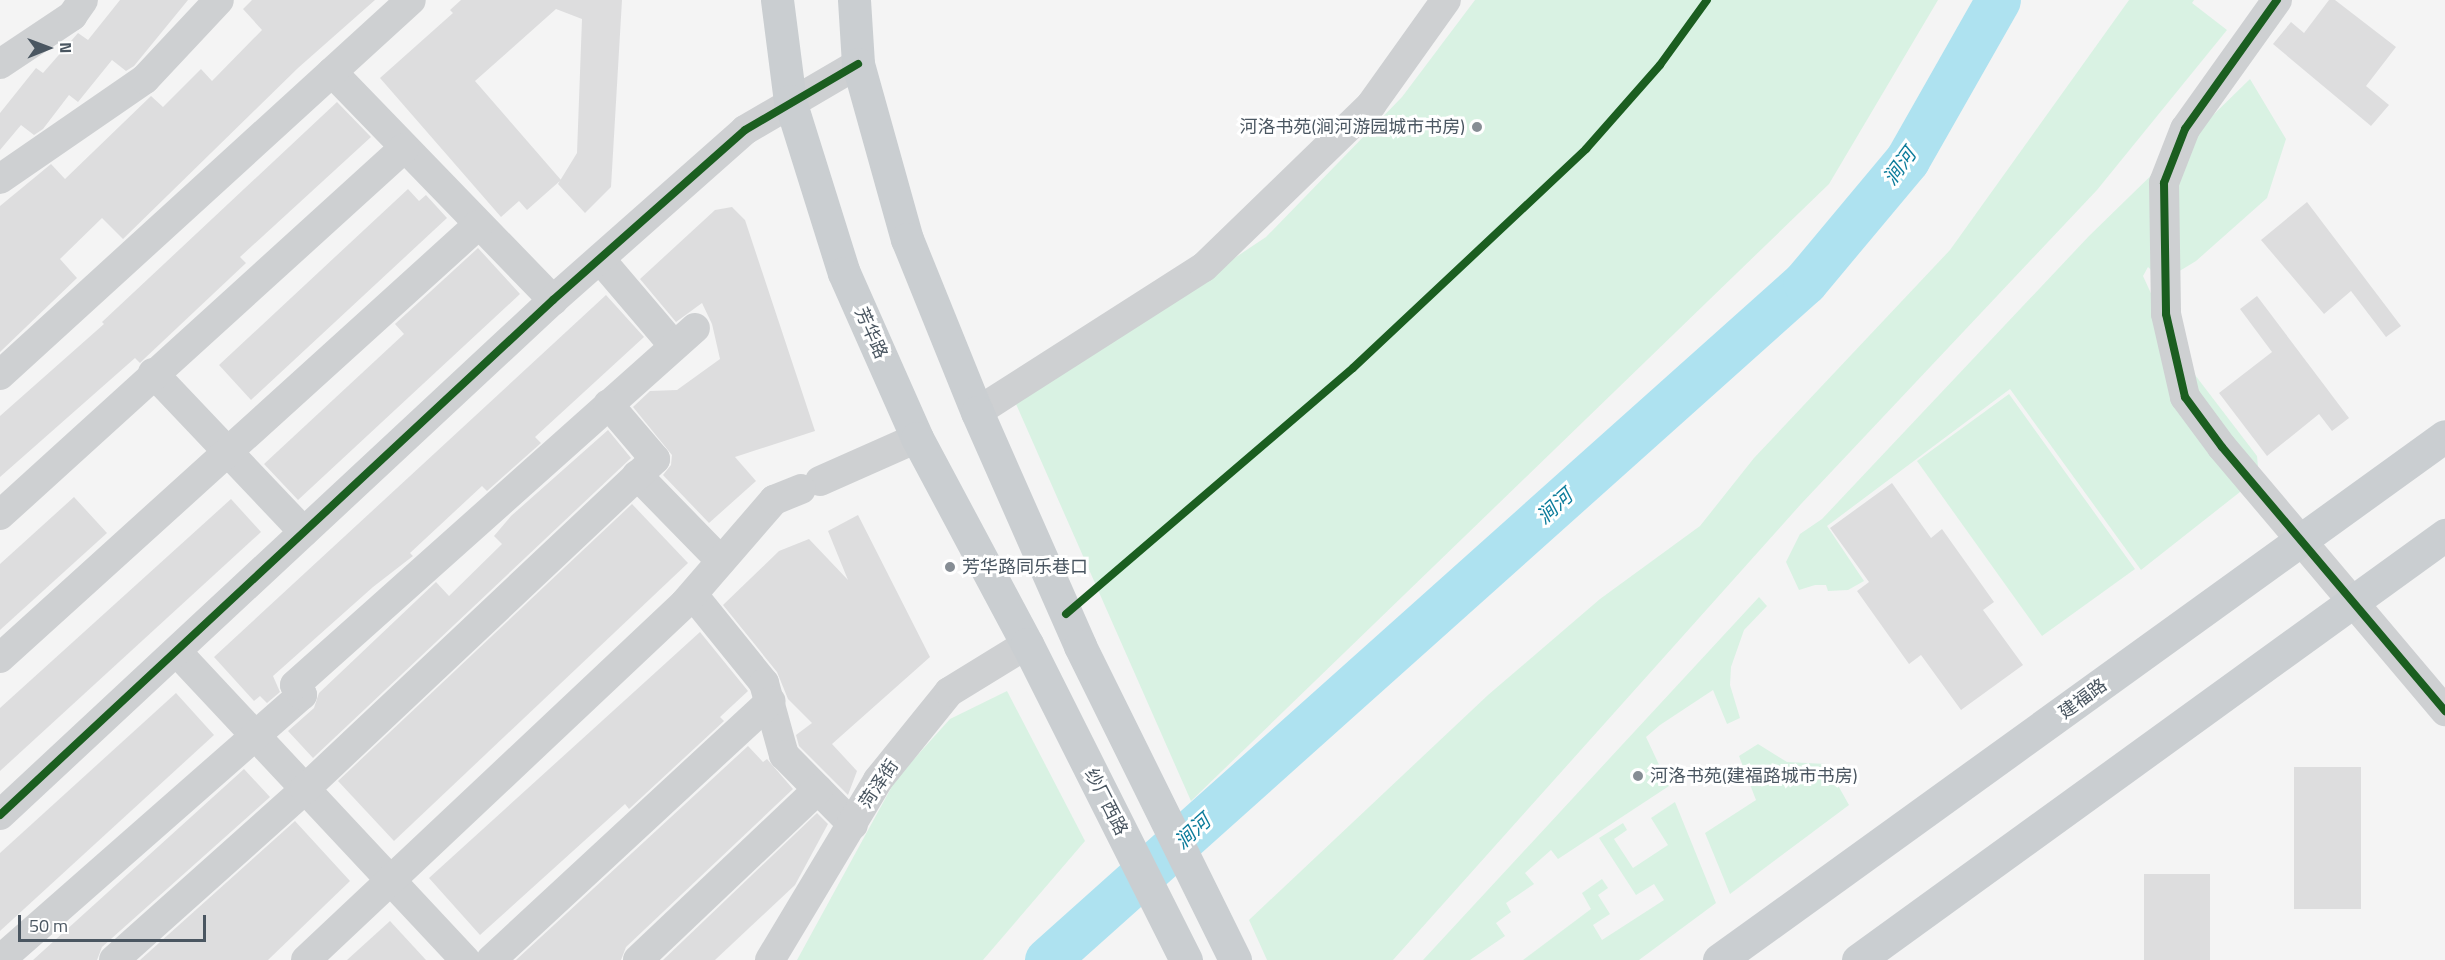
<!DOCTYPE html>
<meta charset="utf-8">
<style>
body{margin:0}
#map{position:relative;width:2445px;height:960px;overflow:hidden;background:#f4f4f4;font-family:"Titillium Web","Noto Sans SC",sans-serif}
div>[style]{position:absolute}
.green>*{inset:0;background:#d9f2e3}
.river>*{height:45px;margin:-22.5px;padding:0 22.5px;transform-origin:22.5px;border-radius:22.5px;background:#aee2f0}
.building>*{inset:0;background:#ddddde}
.minor>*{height:30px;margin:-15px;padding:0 15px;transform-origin:15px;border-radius:15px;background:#ced0d2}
.major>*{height:33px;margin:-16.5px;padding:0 16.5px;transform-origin:16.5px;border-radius:16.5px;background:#caced1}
.cycleway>*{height:8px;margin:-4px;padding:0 4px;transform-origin:4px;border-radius:4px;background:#1b5e20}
.dots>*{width:16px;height:16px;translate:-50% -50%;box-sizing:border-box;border:3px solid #fff;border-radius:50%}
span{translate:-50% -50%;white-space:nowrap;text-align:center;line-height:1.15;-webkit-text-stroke:6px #fff;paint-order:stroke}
.poi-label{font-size:18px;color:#4a5661}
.right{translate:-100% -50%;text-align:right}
.left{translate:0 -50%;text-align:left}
.street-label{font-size:18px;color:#4a5661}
.water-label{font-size:20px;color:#0c7c9b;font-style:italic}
.north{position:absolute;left:18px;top:18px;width:60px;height:60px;-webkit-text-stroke:4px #fff;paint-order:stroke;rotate:89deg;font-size:16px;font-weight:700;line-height:24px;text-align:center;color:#4a5661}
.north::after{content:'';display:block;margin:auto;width:21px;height:27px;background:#4a5661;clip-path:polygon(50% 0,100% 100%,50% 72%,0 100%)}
.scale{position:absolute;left:18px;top:915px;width:188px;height:27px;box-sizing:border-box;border:3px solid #4a5661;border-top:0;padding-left:8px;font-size:18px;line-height:21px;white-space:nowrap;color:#4a5661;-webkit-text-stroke:4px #fff;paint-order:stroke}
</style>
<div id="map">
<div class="green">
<i style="clip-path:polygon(1475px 0,1938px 0,1829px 184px,1191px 801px,1016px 404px,1266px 237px,1402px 97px)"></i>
<i style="clip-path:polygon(2129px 0,2194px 0,2192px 3px,2227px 30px,2097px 190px,1801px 504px,1393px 960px,1267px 960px,1249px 920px,1488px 695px,1600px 599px,1700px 526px,1754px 458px,1950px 250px)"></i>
<i style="clip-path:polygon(2250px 79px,2286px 139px,2267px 198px,2196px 261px,2163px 281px,2148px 267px,2143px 276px,2179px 354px,2257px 456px,2259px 477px,2141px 570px,2010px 389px,1827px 526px,1864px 581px,1848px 590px,1828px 591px,1826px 585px,1815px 585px,1799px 590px,1786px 562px,1800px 534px,1822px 519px,2089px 236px)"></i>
<i style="clip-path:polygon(2009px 394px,2135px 569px,2042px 636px,1917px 461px)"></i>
<i style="clip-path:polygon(1759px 597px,1767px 606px,1744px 630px,1731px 667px,1730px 685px,1740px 718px,1727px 724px,1713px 690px,1660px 725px,1646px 737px,1669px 786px,1558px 859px,1551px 850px,1525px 873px,1534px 884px,1506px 903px,1511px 912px,1496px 923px,1505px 936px,1470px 960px,1423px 960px)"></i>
<i style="clip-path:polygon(1007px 691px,1085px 841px,983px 960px,797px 960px,896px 779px,950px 719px)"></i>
<i style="clip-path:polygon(1758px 744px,1787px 762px,1826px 764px,1849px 805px,1730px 894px,1705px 833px,1756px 800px,1739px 756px)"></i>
<i style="clip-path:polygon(1675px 802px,1716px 903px,1639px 960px,1523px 960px,1591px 909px,1582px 893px,1602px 879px,1608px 888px,1598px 895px,1610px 914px,1593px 925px,1602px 940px,1664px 900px,1654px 884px,1636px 895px,1599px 838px,1623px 823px,1627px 830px,1614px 839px,1633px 868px,1668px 845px,1651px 818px)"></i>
</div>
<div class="river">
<i style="left:1047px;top:960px;width:1017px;rotate:-41.81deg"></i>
<i style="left:1805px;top:282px;width:159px;rotate:-50.1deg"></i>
<i style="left:1907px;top:160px;width:184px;rotate:-60.4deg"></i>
</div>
<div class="building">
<i style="clip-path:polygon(120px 0,188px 0,134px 66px,126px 71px,112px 60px,78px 102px,69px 95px,43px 129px,34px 135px,21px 125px,0 150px,0 113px,36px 68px,43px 73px,78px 33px,88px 40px)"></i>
<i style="clip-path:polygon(252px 0,375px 0,298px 68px,123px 239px,102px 218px,60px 259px,77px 278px,0 352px,0 206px,51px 164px,65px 179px,151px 96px,163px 107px,201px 69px,212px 81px,262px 30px,243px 9px)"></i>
<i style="clip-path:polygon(461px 0,622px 0,611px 187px,585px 213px,558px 184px,577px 153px,582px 19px,556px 9px,475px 81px,561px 180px,527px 210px,519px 201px,501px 217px,380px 78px,453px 13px,450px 10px)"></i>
<i style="clip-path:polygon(2329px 0,2335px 0,2396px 47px,2366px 86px,2389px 105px,2371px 126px,2273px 44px,2291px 22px,2304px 33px)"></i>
<i style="clip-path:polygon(337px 102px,371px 137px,240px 257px,246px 263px,144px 359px,140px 363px,135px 358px,0 477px,0 416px,104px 324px,102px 322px)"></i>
<i style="clip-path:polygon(408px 189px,419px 201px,426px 195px,447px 218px,251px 400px,219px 365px)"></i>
<i style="clip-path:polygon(2307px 202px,2401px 326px,2386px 337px,2351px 291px,2324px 314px,2261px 240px)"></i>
<i style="clip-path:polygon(732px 207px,745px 220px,815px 431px,735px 457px,756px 481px,709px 523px,663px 475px,671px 465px,672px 455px,633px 407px,650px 391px,677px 390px,720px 359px,712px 324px,702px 303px,676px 322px,640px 279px,715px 210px)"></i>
<i style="clip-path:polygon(478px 248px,520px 294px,298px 500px,264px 464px,404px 334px,395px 324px)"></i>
<i style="clip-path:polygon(606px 295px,644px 337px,535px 437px,541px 443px,487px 491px,482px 486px,410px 553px,413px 556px,373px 587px,273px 676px,280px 692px,267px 703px,260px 696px,254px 701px,214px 657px)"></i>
<i style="clip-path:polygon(2257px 296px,2349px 418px,2332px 431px,2319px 414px,2267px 456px,2219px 393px,2272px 352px,2240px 309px)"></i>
<i style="clip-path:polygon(608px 430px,631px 458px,313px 758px,288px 731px,314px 708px,319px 693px,436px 582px,449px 596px,502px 544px,494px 536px,511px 516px)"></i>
<i style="clip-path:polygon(1892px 483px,1931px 538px,1942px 529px,1994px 602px,1983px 610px,2023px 665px,1961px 710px,1921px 655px,1909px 664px,1857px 591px,1869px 582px,1830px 528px)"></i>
<i style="clip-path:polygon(74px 497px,107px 533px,0 630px,0 564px)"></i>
<i style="clip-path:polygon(231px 499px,261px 532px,0 771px,0 708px)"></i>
<i style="clip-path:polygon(632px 504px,688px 563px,394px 841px,338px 781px)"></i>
<i style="clip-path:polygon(858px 515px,930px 657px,832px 744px,857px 771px,848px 795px,799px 746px,796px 735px,812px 723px,788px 699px,777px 672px,723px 605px,779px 551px,809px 539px,848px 580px,828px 531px)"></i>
<i style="clip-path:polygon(700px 632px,748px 691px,720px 717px,724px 721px,629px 809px,625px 804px,480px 935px,429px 878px)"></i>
<i style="clip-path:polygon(176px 693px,214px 735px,0 931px,0 853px)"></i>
<i style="clip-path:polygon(748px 746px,763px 762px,767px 759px,793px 789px,626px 947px,621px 960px,516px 960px)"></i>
<i style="clip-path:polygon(2294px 767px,2361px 767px,2361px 909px,2294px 909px)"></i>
<i style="clip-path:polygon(244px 769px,270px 797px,102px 947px,97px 960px,33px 960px)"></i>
<i style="clip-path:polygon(817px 813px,828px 824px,795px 885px,715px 960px,663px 960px)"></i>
<i style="clip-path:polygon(295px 821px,350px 881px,268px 960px,140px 960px)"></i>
<i style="clip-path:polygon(2144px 874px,2210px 874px,2210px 960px,2144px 960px)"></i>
<i style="clip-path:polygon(390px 921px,426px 960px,347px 960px)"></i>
</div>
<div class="minor">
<i style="left:2277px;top:0;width:158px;rotate:125.5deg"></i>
<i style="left:2185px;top:129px;width:58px;rotate:111.3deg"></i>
<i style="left:2164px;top:183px;width:131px;rotate:89.1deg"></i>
<i style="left:2166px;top:314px;width:85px;rotate:77.1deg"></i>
<i style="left:2185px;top:397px;width:62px;rotate:53.5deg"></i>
<i style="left:2222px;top:447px;width:346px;rotate:49.8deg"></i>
<i style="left:0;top:64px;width:87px;rotate:-33.7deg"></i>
<i style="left:72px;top:16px;width:19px;rotate:-55deg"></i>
<i style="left:332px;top:72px;width:318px;rotate:45.9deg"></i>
<i style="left:0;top:179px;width:176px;rotate:-34.6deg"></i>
<i style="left:145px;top:79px;width:108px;rotate:-46.9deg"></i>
<i style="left:600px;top:259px;width:114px;rotate:49.6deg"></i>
<i style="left:153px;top:373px;width:219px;rotate:46.5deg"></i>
<i style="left:0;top:375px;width:556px;rotate:-42.38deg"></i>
<i style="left:977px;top:412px;width:269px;rotate:-32.6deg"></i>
<i style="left:1204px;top:267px;width:233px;rotate:-44.1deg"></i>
<i style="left:1371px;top:105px;width:129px;rotate:-54.5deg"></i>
<i style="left:637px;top:475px;width:120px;rotate:45.7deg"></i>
<i style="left:820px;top:481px;width:106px;rotate:-23.9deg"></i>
<i style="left:0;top:515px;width:546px;rotate:-42.25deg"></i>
<i style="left:693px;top:595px;width:113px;rotate:51.1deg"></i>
<i style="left:764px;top:683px;width:75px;rotate:74.5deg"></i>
<i style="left:784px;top:755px;width:98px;rotate:45.4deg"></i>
<i style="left:177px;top:652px;width:422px;rotate:46.9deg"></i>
<i style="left:0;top:658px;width:645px;rotate:-42.17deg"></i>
<i style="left:0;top:815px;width:756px;rotate:-42.96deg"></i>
<i style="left:553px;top:300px;width:256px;rotate:-41.5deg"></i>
<i style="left:745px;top:130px;width:131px;rotate:-30.3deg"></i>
<i style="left:0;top:960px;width:402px;rotate:-41.3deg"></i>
<i style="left:302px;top:695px;width:12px;rotate:-125deg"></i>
<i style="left:295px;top:685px;width:536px;rotate:-41.75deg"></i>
<i style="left:114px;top:960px;width:256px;rotate:-41.8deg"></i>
<i style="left:305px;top:789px;width:481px;rotate:-43.3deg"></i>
<i style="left:655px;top:459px;width:72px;rotate:-130.5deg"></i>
<i style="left:306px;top:960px;width:519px;rotate:-43.28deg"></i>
<i style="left:684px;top:604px;width:138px;rotate:-49.1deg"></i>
<i style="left:774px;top:500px;width:29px;rotate:-22deg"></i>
<i style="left:491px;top:960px;width:381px;rotate:-42.8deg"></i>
<i style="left:638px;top:960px;width:248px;rotate:-43.5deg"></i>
<i style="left:770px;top:960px;width:210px;rotate:-59deg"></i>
<i style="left:878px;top:780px;width:113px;rotate:-51.1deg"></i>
<i style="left:949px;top:692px;width:92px;rotate:-31.6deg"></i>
</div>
<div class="major">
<i style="left:777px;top:0;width:102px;rotate:82.7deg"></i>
<i style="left:790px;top:101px;width:180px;rotate:72.6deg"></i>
<i style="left:844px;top:273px;width:180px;rotate:66.1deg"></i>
<i style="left:917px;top:438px;width:234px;rotate:61.9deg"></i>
<i style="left:1027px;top:644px;width:354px;rotate:63.3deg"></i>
<i style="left:854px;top:0;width:64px;rotate:86.4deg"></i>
<i style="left:858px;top:64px;width:182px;rotate:74.4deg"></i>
<i style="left:907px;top:239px;width:187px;rotate:68deg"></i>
<i style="left:977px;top:412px;width:256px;rotate:66.2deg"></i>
<i style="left:1080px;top:646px;width:350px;rotate:63.7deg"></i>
<i style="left:1719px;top:960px;width:895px;rotate:-35.82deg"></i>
<i style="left:1858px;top:960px;width:725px;rotate:-35.91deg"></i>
</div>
<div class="cycleway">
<i style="left:2277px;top:0;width:158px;rotate:125.5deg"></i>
<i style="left:2185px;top:129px;width:58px;rotate:111.3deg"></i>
<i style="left:2164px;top:183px;width:131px;rotate:89.1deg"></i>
<i style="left:2166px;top:314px;width:85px;rotate:77.1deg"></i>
<i style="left:2185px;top:397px;width:62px;rotate:53.5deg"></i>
<i style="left:2222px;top:447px;width:346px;rotate:49.8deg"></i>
<i style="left:1066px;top:614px;width:378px;rotate:-40.6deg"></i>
<i style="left:1353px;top:368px;width:320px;rotate:-43.2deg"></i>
<i style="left:1586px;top:149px;width:112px;rotate:-48.6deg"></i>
<i style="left:1660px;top:65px;width:80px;rotate:-54.1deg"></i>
<i style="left:0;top:815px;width:756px;rotate:-42.96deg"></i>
<i style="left:553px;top:300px;width:256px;rotate:-41.5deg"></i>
<i style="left:745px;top:130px;width:131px;rotate:-30.3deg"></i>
</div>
<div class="dots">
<i style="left:1477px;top:127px;background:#868d94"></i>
<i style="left:950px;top:567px;background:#868d94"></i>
<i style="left:1638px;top:776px;background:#868d94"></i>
</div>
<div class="poi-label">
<span class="right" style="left:1465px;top:127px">河洛书苑(涧河游园城市书房)</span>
<span class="left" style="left:962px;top:567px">芳华路同乐巷口</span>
<span class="left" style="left:1650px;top:776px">河洛书苑(建福路城市书房)</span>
</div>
<div class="street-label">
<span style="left:871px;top:333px;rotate:66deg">芳华路</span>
<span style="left:2083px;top:699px;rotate:-36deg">建福路</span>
<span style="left:879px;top:784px;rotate:-56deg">菏泽街</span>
<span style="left:1106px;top:802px;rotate:63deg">纱厂西路</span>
</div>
<div class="water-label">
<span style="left:1899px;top:166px;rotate:-54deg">涧河</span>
<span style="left:1554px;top:506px;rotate:-42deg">涧河</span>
<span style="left:1192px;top:831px;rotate:-42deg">涧河</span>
</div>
<div class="north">N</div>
<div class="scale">50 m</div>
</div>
